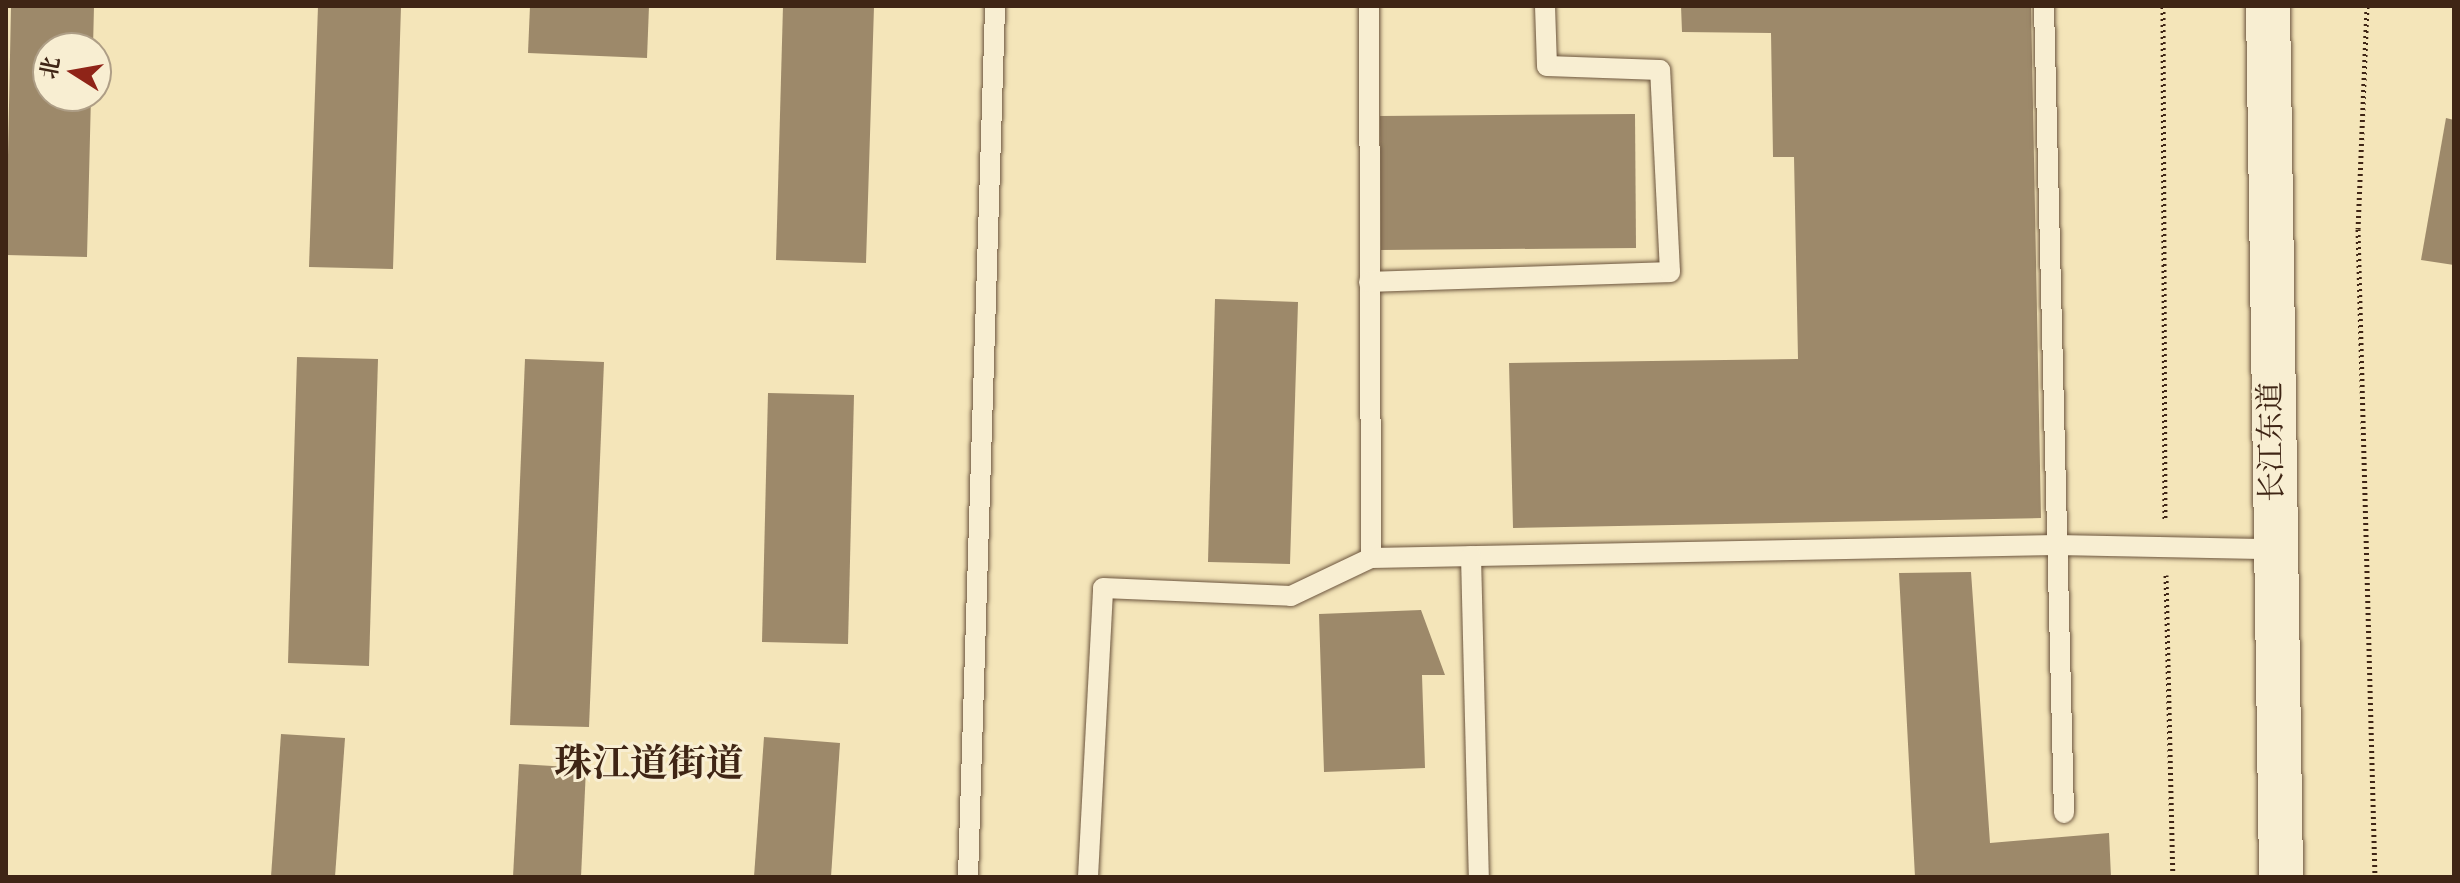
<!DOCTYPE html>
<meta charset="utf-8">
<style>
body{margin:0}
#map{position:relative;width:2460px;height:883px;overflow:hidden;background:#f4e5b9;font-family:"IM FELL Double Pica","Noto Serif SC",serif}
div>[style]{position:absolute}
.building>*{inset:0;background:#9d896a}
.path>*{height:5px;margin-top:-2.5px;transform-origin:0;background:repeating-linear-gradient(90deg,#3f2515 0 2px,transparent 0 6px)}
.roads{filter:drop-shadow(0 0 2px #6c553e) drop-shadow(0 0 2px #6c553e)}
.service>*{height:20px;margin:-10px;padding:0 10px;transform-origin:10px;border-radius:10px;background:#f8eed2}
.secondary>*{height:44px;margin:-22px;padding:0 22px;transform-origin:22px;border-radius:22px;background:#f8eed2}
span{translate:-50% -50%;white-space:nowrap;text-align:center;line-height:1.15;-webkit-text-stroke:6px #f8eed2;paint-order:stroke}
.street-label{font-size:30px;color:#3f2515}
.district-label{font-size:38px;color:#3f2515;font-weight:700}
.frame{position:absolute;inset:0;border:8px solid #3f2515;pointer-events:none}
.north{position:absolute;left:32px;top:32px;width:80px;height:80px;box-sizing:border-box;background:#f8eed2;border:2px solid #ae9e86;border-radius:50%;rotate:281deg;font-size:22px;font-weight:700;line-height:32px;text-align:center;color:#3f2515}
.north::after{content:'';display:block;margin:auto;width:28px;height:36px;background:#8f2418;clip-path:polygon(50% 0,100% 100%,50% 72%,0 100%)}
</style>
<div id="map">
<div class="building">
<i style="clip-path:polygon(11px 6px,94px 6px,93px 48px,48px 48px,48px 96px,91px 96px,87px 257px,6px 255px)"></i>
<i style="clip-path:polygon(318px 6px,401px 6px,393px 269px,309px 267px)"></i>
<i style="clip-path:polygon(530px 6px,649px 6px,647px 58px,528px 53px)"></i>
<i style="clip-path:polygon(783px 6px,874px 6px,866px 263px,776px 260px)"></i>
<i style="clip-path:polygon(1681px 6px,2031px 6px,2041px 518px,1513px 528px,1509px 363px,1798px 359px,1794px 157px,1773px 157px,1771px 33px,1682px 32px)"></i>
<i style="clip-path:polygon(1635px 114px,1636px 248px,1381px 250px,1380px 116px)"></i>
<i style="clip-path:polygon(2446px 118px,2454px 120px,2454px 265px,2421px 260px)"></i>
<i style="clip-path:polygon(1215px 299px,1298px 302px,1290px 564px,1208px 562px)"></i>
<i style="clip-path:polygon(297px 357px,378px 359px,369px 666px,288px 663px)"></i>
<i style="clip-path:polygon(525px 359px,604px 362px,589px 727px,510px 725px)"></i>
<i style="clip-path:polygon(768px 393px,854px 395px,848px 644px,762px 642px)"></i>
<i style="clip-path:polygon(1971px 572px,1990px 843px,2109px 833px,2111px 877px,1915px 877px,1899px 573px)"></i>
<i style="clip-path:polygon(1421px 610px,1445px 675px,1422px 675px,1425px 768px,1324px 772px,1319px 614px)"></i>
<i style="clip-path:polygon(281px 734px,345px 738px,335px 877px,271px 877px)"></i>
<i style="clip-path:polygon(764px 737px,840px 743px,831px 877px,754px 877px)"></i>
<i style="clip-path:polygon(519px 764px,586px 768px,581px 877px,513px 877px)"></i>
</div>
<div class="path">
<i style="left:2163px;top:6px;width:515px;rotate:89.78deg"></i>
<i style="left:2367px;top:6px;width:223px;rotate:92.3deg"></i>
<i style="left:2358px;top:229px;width:648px;rotate:88.5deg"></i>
<i style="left:2166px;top:575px;width:302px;rotate:88.7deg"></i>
</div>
<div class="roads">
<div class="service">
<i style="left:1369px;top:6px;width:552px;rotate:89.79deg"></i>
<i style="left:1371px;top:558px;width:685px;rotate:-1.09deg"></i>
<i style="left:2056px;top:545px;width:218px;rotate:1.1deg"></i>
<i style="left:2044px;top:6px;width:807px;rotate:88.58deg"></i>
<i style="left:1369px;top:282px;width:301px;rotate:-1.9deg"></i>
<i style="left:1670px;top:272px;width:202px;rotate:-92.8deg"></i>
<i style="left:1660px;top:70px;width:113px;rotate:-178deg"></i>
<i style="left:1547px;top:66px;width:60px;rotate:-91.9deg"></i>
<i style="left:1471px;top:556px;width:321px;rotate:88.6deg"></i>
<i style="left:968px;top:877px;width:871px;rotate:-88.22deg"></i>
<i style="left:1088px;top:877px;width:289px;rotate:-87deg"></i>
<i style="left:1103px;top:588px;width:188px;rotate:2.4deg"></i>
<i style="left:1291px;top:596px;width:89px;rotate:-25.4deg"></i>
</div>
<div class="secondary">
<i style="left:2268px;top:6px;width:871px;rotate:89.14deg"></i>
</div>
</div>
<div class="street-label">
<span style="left:2272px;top:442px;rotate:-91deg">长江东道</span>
</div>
<div class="district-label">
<span style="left:649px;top:765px">珠江道街道</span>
</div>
<div class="frame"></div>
<div class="north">北</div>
</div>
